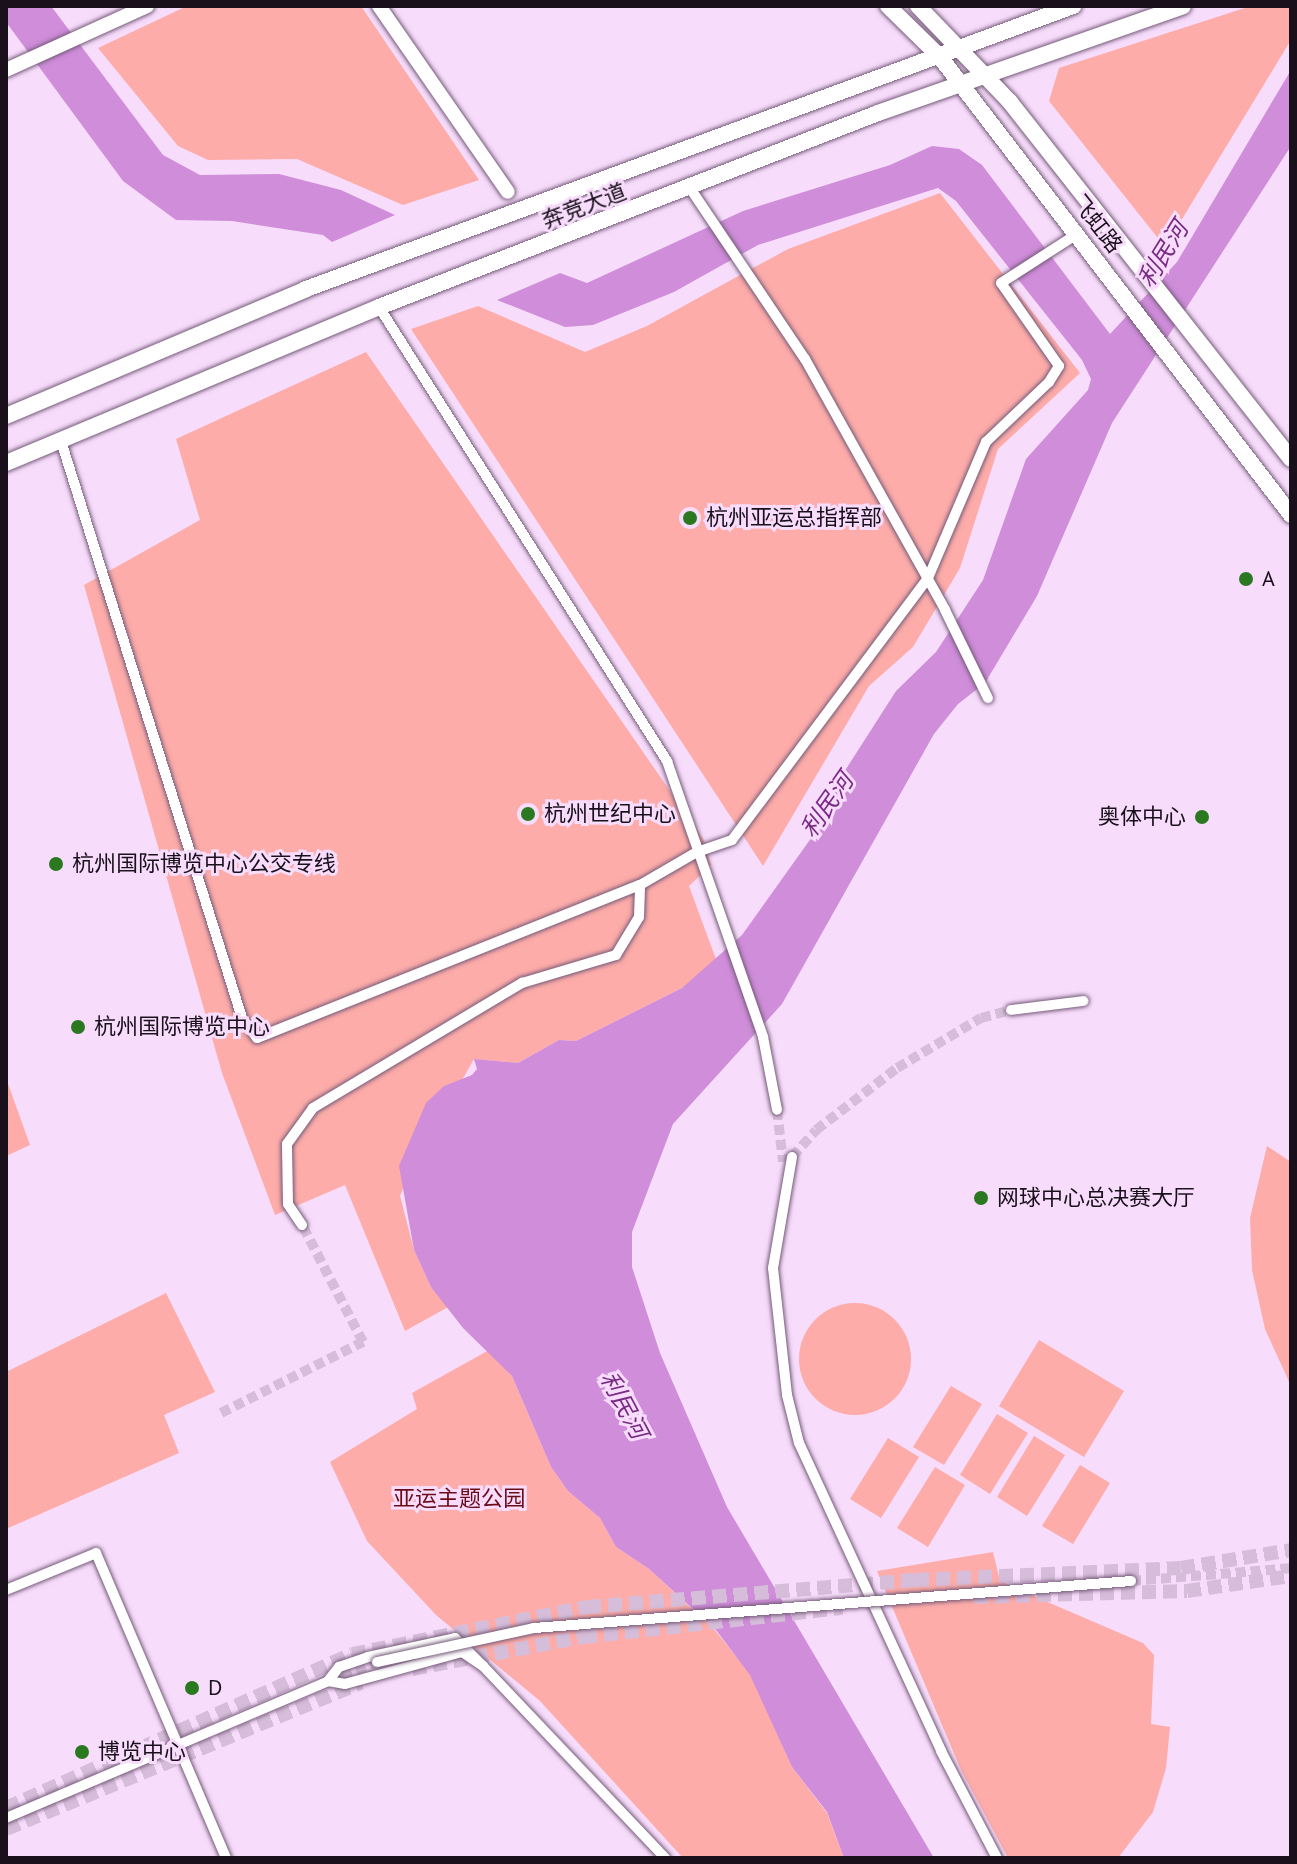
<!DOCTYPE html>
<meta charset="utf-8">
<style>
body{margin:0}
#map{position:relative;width:1297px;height:1864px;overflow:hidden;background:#f7ddfb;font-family:"PT Sans","Noto Sans SC",sans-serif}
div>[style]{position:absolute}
.green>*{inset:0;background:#fdaca9}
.round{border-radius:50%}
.water>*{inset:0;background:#cf8dda}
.street-tunnel>*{height:10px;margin-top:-5px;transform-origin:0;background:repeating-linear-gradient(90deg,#d6beda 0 10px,transparent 0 15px)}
.secondary-tunnel>*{height:14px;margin-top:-7px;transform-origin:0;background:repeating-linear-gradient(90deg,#d6beda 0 14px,transparent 0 21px)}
.roads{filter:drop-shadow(0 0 2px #755a79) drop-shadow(0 0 2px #755a79)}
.street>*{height:10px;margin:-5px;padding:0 5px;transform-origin:5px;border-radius:5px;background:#fff}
.secondary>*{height:14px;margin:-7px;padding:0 7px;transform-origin:7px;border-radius:7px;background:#fff}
.primary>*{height:16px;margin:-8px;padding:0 8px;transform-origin:8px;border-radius:8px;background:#fff}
.bridges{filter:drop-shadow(0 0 2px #755a79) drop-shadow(0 0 2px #755a79)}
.street-bridge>*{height:10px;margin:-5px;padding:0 5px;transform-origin:5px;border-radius:5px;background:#fff}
.dots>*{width:22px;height:22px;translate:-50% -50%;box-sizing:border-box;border:4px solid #f7ddfb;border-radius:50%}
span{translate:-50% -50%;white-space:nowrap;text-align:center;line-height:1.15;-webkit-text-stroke:6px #f7ddfb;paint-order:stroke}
.street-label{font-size:22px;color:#1a101c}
.poi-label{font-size:22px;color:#1a101c}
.left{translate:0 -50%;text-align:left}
.right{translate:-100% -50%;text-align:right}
.park-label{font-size:22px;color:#6c0b18}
.water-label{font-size:24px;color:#792a85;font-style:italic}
.frame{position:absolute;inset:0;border:8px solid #1a101c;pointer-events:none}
</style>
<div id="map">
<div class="green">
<i style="clip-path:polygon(187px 6px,361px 6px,479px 180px,403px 205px,297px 159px,208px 160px,178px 146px,98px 48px)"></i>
<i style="clip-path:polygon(1251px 6px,1291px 6px,1291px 40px,1165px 247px,1049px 101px,1059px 68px)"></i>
<i style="clip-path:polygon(940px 193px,1080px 373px,998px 449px,960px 568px,913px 647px,869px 686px,763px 866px,411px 329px,478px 306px,585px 352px,647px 326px,788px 249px)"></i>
<i style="clip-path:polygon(366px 352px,704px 840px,711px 865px,689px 886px,717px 962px,682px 988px,576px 1041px,559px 1040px,518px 1063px,474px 1059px,461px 1082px,444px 1086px,400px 1196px,414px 1250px,431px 1287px,450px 1306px,405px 1331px,345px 1185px,275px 1215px,222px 1073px,84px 585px,200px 520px,176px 439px)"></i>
<i style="clip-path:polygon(6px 1078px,30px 1145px,6px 1156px)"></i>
<i style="clip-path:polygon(1267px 1146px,1291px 1162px,1291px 1386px,1265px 1329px,1252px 1270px,1250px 1218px)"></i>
<i style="clip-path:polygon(166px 1293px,215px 1392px,164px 1415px,179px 1453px,6px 1529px,6px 1372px)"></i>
<i class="round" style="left:799px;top:1303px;width:112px;height:112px"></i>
<i style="clip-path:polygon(1039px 1340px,1124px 1391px,1084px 1457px,999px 1406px)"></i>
<i style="clip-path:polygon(489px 1350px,512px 1376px,551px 1467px,568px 1491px,600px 1518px,616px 1547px,649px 1569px,714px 1629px,751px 1675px,792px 1767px,827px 1813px,844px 1858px,683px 1858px,540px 1701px,436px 1615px,367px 1541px,330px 1462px,417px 1409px,412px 1393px)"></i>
<i style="clip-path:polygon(951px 1386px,982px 1404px,944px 1465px,913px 1447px)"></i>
<i style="clip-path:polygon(997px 1414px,1028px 1433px,990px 1494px,960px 1475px)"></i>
<i style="clip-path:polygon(1034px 1436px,1065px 1455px,1027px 1516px,997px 1497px)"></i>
<i style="clip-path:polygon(888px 1438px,919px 1457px,881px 1518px,850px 1499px)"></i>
<i style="clip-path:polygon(1080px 1465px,1110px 1483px,1073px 1544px,1042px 1526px)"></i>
<i style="clip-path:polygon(935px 1467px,965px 1485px,928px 1547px,897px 1528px)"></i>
<i style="clip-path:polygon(993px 1552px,999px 1577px,1008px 1585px,1143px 1643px,1154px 1655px,1151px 1724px,1170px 1727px,1166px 1768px,1153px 1812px,1118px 1858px,1008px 1858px,961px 1770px,877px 1571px)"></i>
</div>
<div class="water">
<i style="clip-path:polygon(6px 6px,51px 6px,163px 155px,200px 175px,279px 174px,341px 190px,395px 215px,332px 242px,323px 235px,232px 221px,176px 220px,123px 181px,6px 22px)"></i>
<i style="clip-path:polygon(1291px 70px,1291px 146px,1112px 423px,1037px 596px,985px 683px,958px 704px,934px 734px,782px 1004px,673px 1124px,632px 1232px,632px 1267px,660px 1353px,727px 1507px,934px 1858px,844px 1858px,827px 1812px,792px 1767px,750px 1675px,716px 1630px,649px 1569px,616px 1547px,600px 1518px,568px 1491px,551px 1467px,512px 1376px,463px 1328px,431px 1287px,414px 1250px,399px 1166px,426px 1103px,444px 1086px,472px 1075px,477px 1069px,474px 1059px,518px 1063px,559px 1040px,576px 1041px,682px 988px,742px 935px,819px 827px,814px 819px,896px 691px,936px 652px,983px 580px,1026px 459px,1088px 390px,1091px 379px,1082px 360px,956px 201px,938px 188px,758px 245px,674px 292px,593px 325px,565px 327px,497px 300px,560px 273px,587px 283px,743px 211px,890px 165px,932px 146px,959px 149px,982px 165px,1110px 334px,1177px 262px)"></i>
</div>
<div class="street-tunnel">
<i style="left:777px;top:1110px;width:52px;rotate:83.4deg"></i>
<i style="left:792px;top:1157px;width:36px;rotate:-48deg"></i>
<i style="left:816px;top:1130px;width:102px;rotate:-37.4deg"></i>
<i style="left:897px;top:1068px;width:98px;rotate:-30.8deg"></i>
<i style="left:981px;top:1018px;width:31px;rotate:-15deg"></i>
<i style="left:221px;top:1413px;width:159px;rotate:-26.6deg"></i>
<i style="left:363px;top:1342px;width:132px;rotate:-117.5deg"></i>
<i style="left:1131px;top:1581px;width:161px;rotate:-4.6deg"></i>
<i style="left:328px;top:1681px;width:53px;rotate:-21.2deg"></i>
</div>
<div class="secondary-tunnel">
<i style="left:974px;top:1597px;width:213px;rotate:-1.6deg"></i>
<i style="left:1187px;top:1591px;width:105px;rotate:-8.2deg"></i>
<i style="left:412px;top:1669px;width:174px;rotate:-10.6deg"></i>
<i style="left:583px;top:1637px;width:261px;rotate:-6.4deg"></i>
<i style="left:6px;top:1808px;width:379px;rotate:-24deg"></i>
<i style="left:352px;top:1654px;width:240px;rotate:-11.3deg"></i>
<i style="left:587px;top:1607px;width:329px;rotate:-4.7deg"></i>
<i style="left:915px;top:1580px;width:266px;rotate:-2.6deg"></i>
<i style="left:1181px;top:1568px;width:111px;rotate:-9.3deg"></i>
<i style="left:6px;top:1829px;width:384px;rotate:-22.4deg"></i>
</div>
<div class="roads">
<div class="street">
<i style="left:690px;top:188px;width:206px;rotate:56.1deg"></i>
<i style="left:805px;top:359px;width:287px;rotate:60.8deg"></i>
<i style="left:945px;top:610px;width:98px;rotate:64deg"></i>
<i style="left:379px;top:307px;width:538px;rotate:57.61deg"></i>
<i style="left:667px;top:761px;width:292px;rotate:70.8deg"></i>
<i style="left:763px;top:1037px;width:74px;rotate:79.1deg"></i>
<i style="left:61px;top:441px;width:605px;rotate:72.58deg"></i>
<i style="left:242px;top:1018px;width:25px;rotate:53deg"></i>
<i style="left:257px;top:1038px;width:412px;rotate:-21.8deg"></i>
<i style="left:640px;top:885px;width:66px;rotate:-30.1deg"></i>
<i style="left:697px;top:852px;width:37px;rotate:-19deg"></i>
<i style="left:732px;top:840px;width:327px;rotate:-53.2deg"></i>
<i style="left:928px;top:578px;width:148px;rotate:-66.9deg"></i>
<i style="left:986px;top:442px;width:87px;rotate:-43.6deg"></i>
<i style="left:1049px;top:382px;width:19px;rotate:-58deg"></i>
<i style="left:1059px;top:366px;width:101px;rotate:-124.9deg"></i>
<i style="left:1001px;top:283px;width:90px;rotate:-32.8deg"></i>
<i style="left:1011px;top:1010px;width:73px;rotate:-7.1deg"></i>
<i style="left:792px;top:1157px;width:113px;rotate:99.7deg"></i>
<i style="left:773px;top:1268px;width:128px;rotate:83.7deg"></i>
<i style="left:787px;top:1395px;width:49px;rotate:76deg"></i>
<i style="left:799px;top:1443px;width:339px;rotate:65.2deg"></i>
<i style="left:941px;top:1751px;width:121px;rotate:62.4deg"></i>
<i style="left:302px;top:1225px;width:25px;rotate:-124deg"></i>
<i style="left:288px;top:1204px;width:60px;rotate:-91deg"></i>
<i style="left:287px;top:1144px;width:44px;rotate:-54.2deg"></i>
<i style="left:313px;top:1108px;width:244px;rotate:-30.9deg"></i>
<i style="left:522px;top:983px;width:98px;rotate:-16.6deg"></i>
<i style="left:616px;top:955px;width:44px;rotate:-58.8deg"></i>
<i style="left:639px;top:917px;width:32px;rotate:-88deg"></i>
<i style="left:6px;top:1590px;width:97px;rotate:-22.3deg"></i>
<i style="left:96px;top:1553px;width:332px;rotate:66.9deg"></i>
<i style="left:483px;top:1666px;width:265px;rotate:46.5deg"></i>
<i style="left:6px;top:1818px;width:350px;rotate:-23deg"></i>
<i style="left:328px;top:1681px;width:18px;rotate:-52deg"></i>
<i style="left:339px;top:1667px;width:31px;rotate:-19deg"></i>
<i style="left:368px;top:1657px;width:89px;rotate:-12.3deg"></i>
<i style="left:455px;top:1638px;width:40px;rotate:45deg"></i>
<i style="left:483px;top:1666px;width:25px;rotate:-146deg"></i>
<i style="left:462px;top:1652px;width:121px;rotate:164.7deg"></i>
<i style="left:345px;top:1684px;width:17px;rotate:-170deg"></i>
</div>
<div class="secondary">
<i style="left:379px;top:6px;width:226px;rotate:55.3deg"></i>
<i style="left:6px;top:70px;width:155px;rotate:-24.4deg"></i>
</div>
<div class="primary">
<i style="left:888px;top:6px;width:73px;rotate:44.4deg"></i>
<i style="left:940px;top:57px;width:577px;rotate:52.53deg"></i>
<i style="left:918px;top:6px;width:133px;rotate:46.2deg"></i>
<i style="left:1010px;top:102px;width:454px;rotate:51.8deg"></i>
<i style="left:6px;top:416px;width:326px;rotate:-22.9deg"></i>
<i style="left:306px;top:289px;width:818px;rotate:-20.25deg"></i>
<i style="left:6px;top:463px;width:404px;rotate:-22.7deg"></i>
<i style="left:379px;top:307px;width:535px;rotate:-21.24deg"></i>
<i style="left:878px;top:113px;width:323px;rotate:-19.3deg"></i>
</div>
</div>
<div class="bridges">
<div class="street-bridge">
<i style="left:377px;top:1662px;width:161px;rotate:-12.2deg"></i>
<i style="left:534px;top:1628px;width:599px;rotate:-4.5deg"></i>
</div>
</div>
<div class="dots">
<i style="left:690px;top:518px;background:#2a7921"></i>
<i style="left:1246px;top:579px;background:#2a7921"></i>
<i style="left:528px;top:814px;background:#2a7921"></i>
<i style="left:1202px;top:817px;background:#2a7921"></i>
<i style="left:56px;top:864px;background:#2a7921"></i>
<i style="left:78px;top:1027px;background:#2a7921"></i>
<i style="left:981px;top:1198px;background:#2a7921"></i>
<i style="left:192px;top:1688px;background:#2a7921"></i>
<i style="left:82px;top:1752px;background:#2a7921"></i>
</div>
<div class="street-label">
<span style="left:584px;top:206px;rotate:-21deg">奔竞大道</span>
<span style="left:1097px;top:224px;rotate:52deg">飞虹路</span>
</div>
<div class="poi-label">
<span class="left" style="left:706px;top:518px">杭州亚运总指挥部</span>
<span class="left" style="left:1262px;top:579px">A</span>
<span class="left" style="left:544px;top:814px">杭州世纪中心</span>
<span class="right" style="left:1186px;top:817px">奥体中心</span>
<span class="left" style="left:72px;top:864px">杭州国际博览中心公交专线</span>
<span class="left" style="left:94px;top:1027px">杭州国际博览中心</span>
<span class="left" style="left:997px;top:1198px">网球中心总决赛大厅</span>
<span class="left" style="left:208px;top:1688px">D</span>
<span class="left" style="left:98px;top:1752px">博览中心</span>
</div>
<div class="park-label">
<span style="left:459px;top:1499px">亚运主题公园</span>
</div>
<div class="water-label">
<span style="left:1163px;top:254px;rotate:-58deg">利民河</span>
<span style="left:827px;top:805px;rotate:-55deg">利民河</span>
<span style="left:624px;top:1405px;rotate:62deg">利民河</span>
</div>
<div class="frame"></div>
</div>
